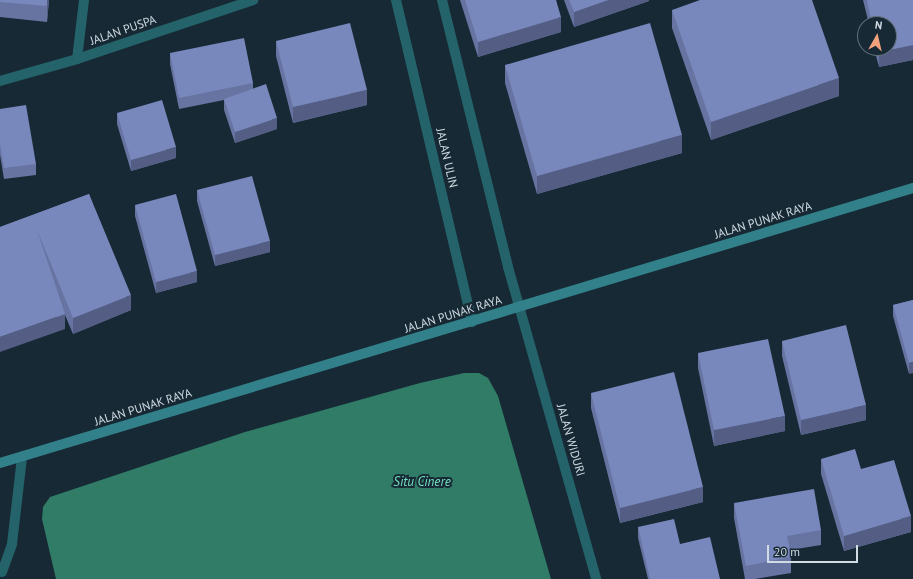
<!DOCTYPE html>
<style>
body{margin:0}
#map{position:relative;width:913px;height:579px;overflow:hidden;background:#172934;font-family:"PT Sans",sans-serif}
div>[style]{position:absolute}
.water>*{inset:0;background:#307c67}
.lane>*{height:10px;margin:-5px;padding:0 5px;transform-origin:5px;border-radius:5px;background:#24636a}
.street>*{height:10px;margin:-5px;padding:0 5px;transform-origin:5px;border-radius:5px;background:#24636a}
.secondary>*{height:10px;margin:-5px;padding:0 5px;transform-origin:5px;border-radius:5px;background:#32818a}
.wall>*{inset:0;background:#6774a2}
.shaded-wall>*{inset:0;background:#545e84}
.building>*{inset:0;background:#7887bc}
span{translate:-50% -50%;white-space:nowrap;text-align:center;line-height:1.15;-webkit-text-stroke:4px #172934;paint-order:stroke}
.street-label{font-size:12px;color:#d0dbe3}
.water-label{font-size:13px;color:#74e1c1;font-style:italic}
.north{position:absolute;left:857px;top:16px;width:40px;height:40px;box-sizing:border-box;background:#172934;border:1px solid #61707a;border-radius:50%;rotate:8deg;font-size:11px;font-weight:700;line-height:16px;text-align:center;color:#d0dbe3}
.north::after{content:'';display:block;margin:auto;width:14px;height:18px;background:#f1a17c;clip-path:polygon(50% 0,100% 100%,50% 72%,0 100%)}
.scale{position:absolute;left:767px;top:545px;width:91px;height:18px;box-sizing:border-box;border:2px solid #d0dbe3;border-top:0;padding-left:5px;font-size:12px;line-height:14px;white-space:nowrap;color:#d0dbe3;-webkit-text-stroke:3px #172934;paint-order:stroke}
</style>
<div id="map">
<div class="water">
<i style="clip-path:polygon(464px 373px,479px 373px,488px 378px,498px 396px,551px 579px,56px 579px,42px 519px,43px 507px,50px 497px,245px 432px,420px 383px)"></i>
</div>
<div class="lane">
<i style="left:2px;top:572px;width:30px;rotate:-70deg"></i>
<i style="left:12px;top:544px;width:88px;rotate:-83.4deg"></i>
</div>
<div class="street">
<i style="left:396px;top:0;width:331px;rotate:76.7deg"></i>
<i style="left:442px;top:0;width:275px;rotate:76.1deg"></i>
<i style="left:508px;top:267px;width:324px;rotate:74.2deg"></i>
<i style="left:77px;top:59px;width:59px;rotate:-83.2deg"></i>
<i style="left:0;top:81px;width:80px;rotate:-15.9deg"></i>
<i style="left:77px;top:59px;width:186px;rotate:-18.5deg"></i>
</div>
<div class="secondary">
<i style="left:0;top:463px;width:954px;rotate:-16.76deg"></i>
</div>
<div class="wall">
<i style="clip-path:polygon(0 0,49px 0,47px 22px,0 17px)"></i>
<i style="clip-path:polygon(460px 0,556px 0,561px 32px,478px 57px)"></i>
<i style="clip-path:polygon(564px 0,649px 0,649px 1px,574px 27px)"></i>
<i style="clip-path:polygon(863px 0,913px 0,913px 60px,879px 67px,874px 48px,889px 48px,889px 24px,869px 24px)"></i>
<i style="clip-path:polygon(672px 10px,839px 96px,711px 140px,672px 28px)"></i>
<i style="clip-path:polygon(276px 41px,367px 105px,293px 123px,276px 56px)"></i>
<i style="clip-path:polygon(170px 53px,253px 83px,253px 89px,277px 129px,235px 143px,224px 110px,224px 100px,179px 109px,170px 64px)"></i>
<i style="clip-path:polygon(505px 65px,682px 153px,537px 194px,505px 83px)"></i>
<i style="clip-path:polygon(0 109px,36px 164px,36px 175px,4px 179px,0 155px)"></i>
<i style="clip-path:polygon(117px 113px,176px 158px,131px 171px,117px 124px)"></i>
<i style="clip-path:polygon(197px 190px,270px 252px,215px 266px,197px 201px)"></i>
<i style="clip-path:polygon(89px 194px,131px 310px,73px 334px,65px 315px,65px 329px,0 227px)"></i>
<i style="clip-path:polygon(135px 205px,197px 282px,156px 293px,135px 216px)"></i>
<i style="clip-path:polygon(913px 300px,909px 374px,893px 316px,893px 305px)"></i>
<i style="clip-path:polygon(782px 341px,866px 420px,801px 435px,782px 356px)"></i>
<i style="clip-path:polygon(698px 353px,785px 431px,714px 446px,698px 368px)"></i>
<i style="clip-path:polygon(591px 393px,703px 502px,620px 523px,591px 408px)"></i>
<i style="clip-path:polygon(821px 459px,861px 469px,911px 532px,844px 551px,821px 474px)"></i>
<i style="clip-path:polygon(734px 503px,821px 530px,821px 545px,790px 550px,791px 557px,791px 573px,755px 579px,745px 579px,734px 518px)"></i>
<i style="clip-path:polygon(638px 527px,680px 544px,720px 579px,648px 579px,638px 538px)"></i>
</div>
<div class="shaded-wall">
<i style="clip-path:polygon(47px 0,49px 0,47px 22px)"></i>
<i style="clip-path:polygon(608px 0,649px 0,649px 1px,574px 27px,574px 12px)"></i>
<i style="clip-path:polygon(561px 17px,561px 32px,478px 57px,478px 42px)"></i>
<i style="clip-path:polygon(913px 45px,913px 60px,879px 67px,879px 52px)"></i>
<i style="clip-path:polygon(839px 78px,839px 96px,711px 140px,711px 122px)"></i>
<i style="clip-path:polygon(367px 90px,367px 105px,293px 123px,293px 107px)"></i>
<i style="clip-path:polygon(277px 118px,277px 129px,235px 143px,235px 132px)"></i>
<i style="clip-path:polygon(682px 135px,682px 153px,537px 194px,537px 176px)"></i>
<i style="clip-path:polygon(176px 147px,176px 158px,131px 171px,131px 160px)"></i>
<i style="clip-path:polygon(270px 241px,270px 252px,215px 266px,215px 255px)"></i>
<i style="clip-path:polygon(197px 271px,197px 282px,156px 293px,156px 282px)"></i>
<i style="clip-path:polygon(131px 295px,131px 310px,73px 334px,73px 318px)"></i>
<i style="clip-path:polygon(65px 314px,65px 329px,0 352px,0 337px)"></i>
<i style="clip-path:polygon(913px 362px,913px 373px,909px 374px,909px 363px)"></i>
<i style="clip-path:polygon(866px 405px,866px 420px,801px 435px,801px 420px)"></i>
<i style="clip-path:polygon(785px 416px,785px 431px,714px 446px,714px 430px)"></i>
<i style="clip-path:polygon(703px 487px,703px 502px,620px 523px,620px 508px)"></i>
<i style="clip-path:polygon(911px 516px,911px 532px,844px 551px,844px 536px)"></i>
</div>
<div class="building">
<i style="clip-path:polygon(0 0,47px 0,47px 6px,0 2px)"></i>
<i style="clip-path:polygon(465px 0,556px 0,561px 17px,478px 42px)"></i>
<i style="clip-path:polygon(569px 0,608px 0,574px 12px)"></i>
<i style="clip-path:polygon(700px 0,812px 0,839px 78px,711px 122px,672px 10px)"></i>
<i style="clip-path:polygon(867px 0,913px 0,913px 45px,879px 52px,878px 48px,889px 48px,889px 24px,872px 24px)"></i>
<i style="clip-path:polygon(350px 23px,367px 90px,293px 107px,276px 41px)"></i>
<i style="clip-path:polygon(650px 23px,682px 135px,537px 176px,505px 65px)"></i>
<i style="clip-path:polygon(244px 38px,253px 83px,179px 98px,170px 53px)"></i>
<i style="clip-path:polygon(266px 84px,277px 118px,235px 132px,224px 99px)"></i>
<i style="clip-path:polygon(162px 100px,176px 147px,131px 160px,117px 113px)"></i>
<i style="clip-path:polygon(26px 105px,36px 164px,4px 168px,0 144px,0 109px)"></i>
<i style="clip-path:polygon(252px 176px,270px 241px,215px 255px,197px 190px)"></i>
<i style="clip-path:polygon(89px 194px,131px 295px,73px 318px,37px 230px,65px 314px,0 337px,0 227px)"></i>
<i style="clip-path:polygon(176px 194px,197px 271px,156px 282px,135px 205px)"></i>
<i style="clip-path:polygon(913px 300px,913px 362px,909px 363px,893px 305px)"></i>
<i style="clip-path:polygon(846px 325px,866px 405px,801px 420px,782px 341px)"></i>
<i style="clip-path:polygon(768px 339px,785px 416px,714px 430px,698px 353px)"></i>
<i style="clip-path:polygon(674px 372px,703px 487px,620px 508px,591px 393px)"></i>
<i style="clip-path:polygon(855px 449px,861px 469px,894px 460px,911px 516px,844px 536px,821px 459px)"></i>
<i style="clip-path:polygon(814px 489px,821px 530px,787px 536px,791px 557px,746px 566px,734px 503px)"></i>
<i style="clip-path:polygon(674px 519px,680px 544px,710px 537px,720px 579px,650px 579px,638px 527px)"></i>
</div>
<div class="street-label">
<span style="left:123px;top:30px;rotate:-19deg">JALAN PUSPA</span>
<span style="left:447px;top:158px;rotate:77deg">JALAN ULIN</span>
<span style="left:763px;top:220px;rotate:-17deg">JALAN PUNAK RAYA</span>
<span style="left:453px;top:314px;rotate:-17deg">JALAN PUNAK RAYA</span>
<span style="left:143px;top:407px;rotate:-17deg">JALAN PUNAK RAYA</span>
<span style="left:571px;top:440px;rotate:74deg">JALAN WIDURI</span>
</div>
<div class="water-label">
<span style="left:422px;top:482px">Situ Cinere</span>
</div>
<div class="north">N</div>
<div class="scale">20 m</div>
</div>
